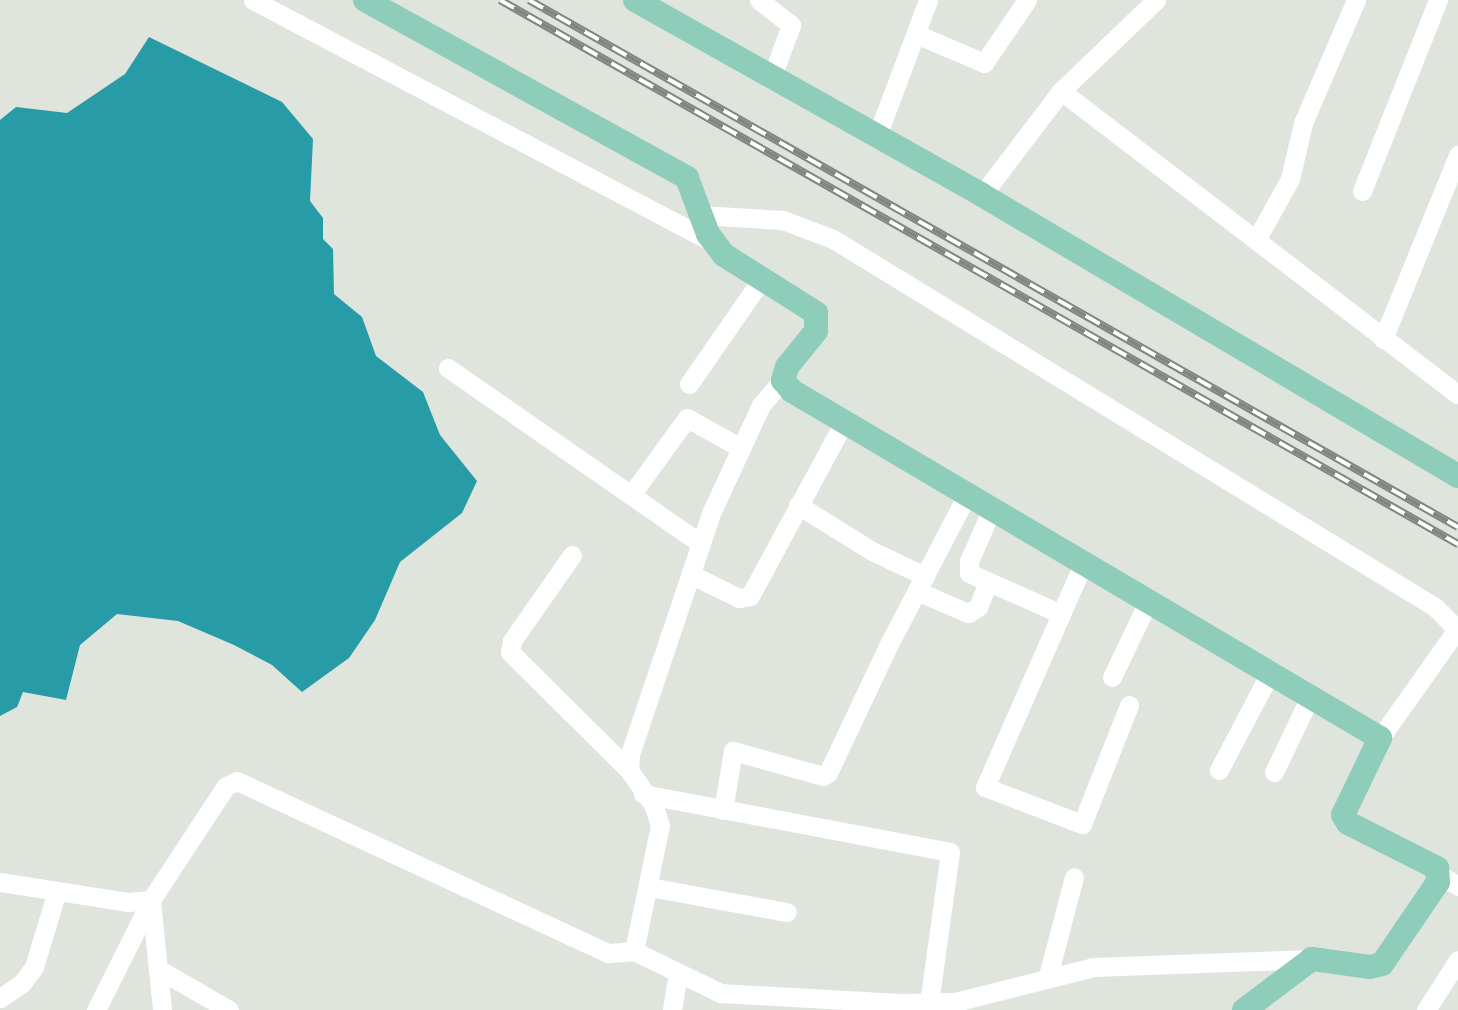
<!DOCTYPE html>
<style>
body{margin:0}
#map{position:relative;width:1458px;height:1010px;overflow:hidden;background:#dfe4dd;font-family:Commissioner,sans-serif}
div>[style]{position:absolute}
.water>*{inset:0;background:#279ba6}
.minor>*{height:19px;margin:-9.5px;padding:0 9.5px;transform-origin:9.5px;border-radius:9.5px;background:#fff}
.major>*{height:24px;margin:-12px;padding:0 12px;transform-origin:12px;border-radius:12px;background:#8ecdba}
.rail>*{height:8px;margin-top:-4px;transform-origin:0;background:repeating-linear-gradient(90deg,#fff 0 16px,#828581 0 32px);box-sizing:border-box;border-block:2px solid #828581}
span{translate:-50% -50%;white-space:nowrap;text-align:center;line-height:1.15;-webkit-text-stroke:7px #fff;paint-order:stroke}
</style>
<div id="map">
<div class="water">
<i style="clip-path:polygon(149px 37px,282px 102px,313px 139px,310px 201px,323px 218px,323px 239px,333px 249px,334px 294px,362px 317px,376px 356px,423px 392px,440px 435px,477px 481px,462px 513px,400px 562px,375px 620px,349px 658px,302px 692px,272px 665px,234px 645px,178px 621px,117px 614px,80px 645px,66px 700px,23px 692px,17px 707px,0 716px,0 120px,16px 107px,67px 113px,125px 74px)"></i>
</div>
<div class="minor">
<i style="left:253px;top:0;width:521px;rotate:27.79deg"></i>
<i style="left:759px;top:0;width:41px;rotate:38deg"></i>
<i style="left:791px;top:25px;width:55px;rotate:110.1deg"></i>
<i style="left:916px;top:34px;width:74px;rotate:23.1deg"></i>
<i style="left:984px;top:63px;width:76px;rotate:-55.7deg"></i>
<i style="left:1061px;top:91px;width:499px;rotate:37.4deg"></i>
<i style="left:877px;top:136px;width:145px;rotate:-69.4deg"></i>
<i style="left:1362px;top:191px;width:206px;rotate:-68.3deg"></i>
<i style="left:982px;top:195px;width:131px;rotate:-52.8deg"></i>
<i style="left:1061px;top:91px;width:132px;rotate:-43.8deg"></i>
<i style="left:700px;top:215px;width:83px;rotate:3.4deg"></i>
<i style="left:783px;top:220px;width:53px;rotate:20.8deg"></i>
<i style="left:833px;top:239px;width:706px;rotate:31.44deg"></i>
<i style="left:1435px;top:607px;width:31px;rotate:45deg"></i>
<i style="left:1256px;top:240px;width:70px;rotate:-60.9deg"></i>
<i style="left:1290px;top:179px;width:57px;rotate:-76.9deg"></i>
<i style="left:1303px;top:123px;width:134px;rotate:-66.7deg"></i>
<i style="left:1383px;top:339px;width:199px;rotate:-67.8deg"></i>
<i style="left:448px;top:368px;width:308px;rotate:34.8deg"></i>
<i style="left:689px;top:384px;width:130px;rotate:-55.3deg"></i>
<i style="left:631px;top:495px;width:95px;rotate:-54deg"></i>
<i style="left:687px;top:418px;width:62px;rotate:29.1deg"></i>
<i style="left:798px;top:505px;width:87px;rotate:31.9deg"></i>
<i style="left:872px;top:551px;width:59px;rotate:25.3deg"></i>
<i style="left:991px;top:511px;width:55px;rotate:113.7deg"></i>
<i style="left:969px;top:561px;width:12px;rotate:90deg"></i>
<i style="left:969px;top:573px;width:101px;rotate:24deg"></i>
<i style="left:572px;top:555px;width:105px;rotate:124.9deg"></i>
<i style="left:512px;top:641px;width:11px;rotate:100deg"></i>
<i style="left:510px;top:652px;width:168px;rotate:44.8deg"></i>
<i style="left:1083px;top:564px;width:244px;rotate:113.7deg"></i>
<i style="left:985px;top:787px;width:104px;rotate:20.9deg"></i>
<i style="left:1082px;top:824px;width:128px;rotate:-68.4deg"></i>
<i style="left:690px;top:574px;width:55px;rotate:26.1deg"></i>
<i style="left:739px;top:598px;width:11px;rotate:-10deg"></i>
<i style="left:750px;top:596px;width:198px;rotate:-61.6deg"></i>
<i style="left:917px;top:591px;width:56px;rotate:23.3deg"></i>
<i style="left:968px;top:613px;width:12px;rotate:-31deg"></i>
<i style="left:978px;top:607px;width:27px;rotate:-68deg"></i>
<i style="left:1112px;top:677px;width:83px;rotate:-64.4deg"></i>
<i style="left:1380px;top:738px;width:135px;rotate:-54.7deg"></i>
<i style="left:1219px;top:770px;width:110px;rotate:-62.3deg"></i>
<i style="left:1274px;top:772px;width:83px;rotate:-64.4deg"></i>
<i style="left:643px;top:794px;width:312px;rotate:10.7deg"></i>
<i style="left:950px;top:852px;width:152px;rotate:97.9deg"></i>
<i style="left:723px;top:810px;width:60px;rotate:-80.4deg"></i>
<i style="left:733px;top:751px;width:93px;rotate:15.5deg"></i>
<i style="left:823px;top:776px;width:6px;rotate:-31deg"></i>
<i style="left:828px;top:773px;width:143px;rotate:-64.7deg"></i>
<i style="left:889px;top:644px;width:166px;rotate:-62.4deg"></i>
<i style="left:1441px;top:876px;width:20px;rotate:30deg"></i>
<i style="left:0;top:882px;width:130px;rotate:8.9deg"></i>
<i style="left:128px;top:902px;width:23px;rotate:-5deg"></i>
<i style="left:151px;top:900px;width:136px;rotate:-56.7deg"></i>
<i style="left:226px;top:786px;width:12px;rotate:-24deg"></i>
<i style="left:237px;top:781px;width:409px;rotate:24.9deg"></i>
<i style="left:608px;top:953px;width:26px;rotate:-4deg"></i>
<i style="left:634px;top:951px;width:128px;rotate:-78.3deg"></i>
<i style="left:660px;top:826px;width:21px;rotate:-107deg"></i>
<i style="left:654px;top:806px;width:44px;rotate:-124.8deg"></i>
<i style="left:629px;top:770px;width:16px;rotate:-86deg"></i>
<i style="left:630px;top:754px;width:256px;rotate:-71.4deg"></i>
<i style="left:712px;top:511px;width:117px;rotate:-65.2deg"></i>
<i style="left:761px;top:405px;width:33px;rotate:-49deg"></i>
<i style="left:649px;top:887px;width:140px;rotate:10.3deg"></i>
<i style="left:151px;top:901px;width:110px;rotate:84.2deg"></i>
<i style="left:634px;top:951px;width:96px;rotate:26deg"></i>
<i style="left:720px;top:993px;width:180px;rotate:3.2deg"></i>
<i style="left:900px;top:1003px;width:55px;rotate:-1deg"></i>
<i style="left:955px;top:1002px;width:142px;rotate:-14.2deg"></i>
<i style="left:1093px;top:967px;width:219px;rotate:-2.1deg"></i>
<i style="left:158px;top:969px;width:82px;rotate:30deg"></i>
<i style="left:1048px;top:976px;width:102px;rotate:-75.3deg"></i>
<i style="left:0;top:998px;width:27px;rotate:-34deg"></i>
<i style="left:22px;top:983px;width:20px;rotate:-53deg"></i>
<i style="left:34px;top:967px;width:79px;rotate:-73.2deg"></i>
<i style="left:96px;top:1010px;width:123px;rotate:-63.4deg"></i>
<i style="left:672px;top:1010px;width:38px;rotate:-81deg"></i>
<i style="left:1426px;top:1010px;width:59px;rotate:-57.4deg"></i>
</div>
<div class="major">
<i style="left:365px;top:0;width:368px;rotate:28.9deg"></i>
<i style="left:687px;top:178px;width:60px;rotate:69.4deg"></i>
<i style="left:708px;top:234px;width:26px;rotate:53deg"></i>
<i style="left:724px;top:255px;width:109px;rotate:32.2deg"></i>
<i style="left:816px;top:313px;width:18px;rotate:90deg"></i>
<i style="left:816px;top:331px;width:46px;rotate:128.9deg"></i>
<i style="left:787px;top:367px;width:14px;rotate:107deg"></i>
<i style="left:783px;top:380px;width:14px;rotate:51deg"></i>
<i style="left:792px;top:391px;width:683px;rotate:30.55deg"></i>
<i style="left:1380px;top:738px;width:85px;rotate:115.7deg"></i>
<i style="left:1343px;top:815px;width:9px;rotate:58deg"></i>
<i style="left:1348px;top:823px;width:100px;rotate:26.8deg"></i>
<i style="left:1437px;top:868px;width:14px;rotate:86deg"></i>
<i style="left:1438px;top:882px;width:99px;rotate:124.3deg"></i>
<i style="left:1382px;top:964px;width:12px;rotate:166deg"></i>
<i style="left:1370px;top:967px;width:59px;rotate:-172.1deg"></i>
<i style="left:1312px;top:959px;width:85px;rotate:143.1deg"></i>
<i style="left:635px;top:0;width:398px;rotate:29.3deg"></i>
<i style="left:982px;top:195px;width:553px;rotate:30.55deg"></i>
</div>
<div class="rail">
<i style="left:500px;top:0;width:1102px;rotate:29.59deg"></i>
<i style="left:529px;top:0;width:1068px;rotate:29.57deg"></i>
</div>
</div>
